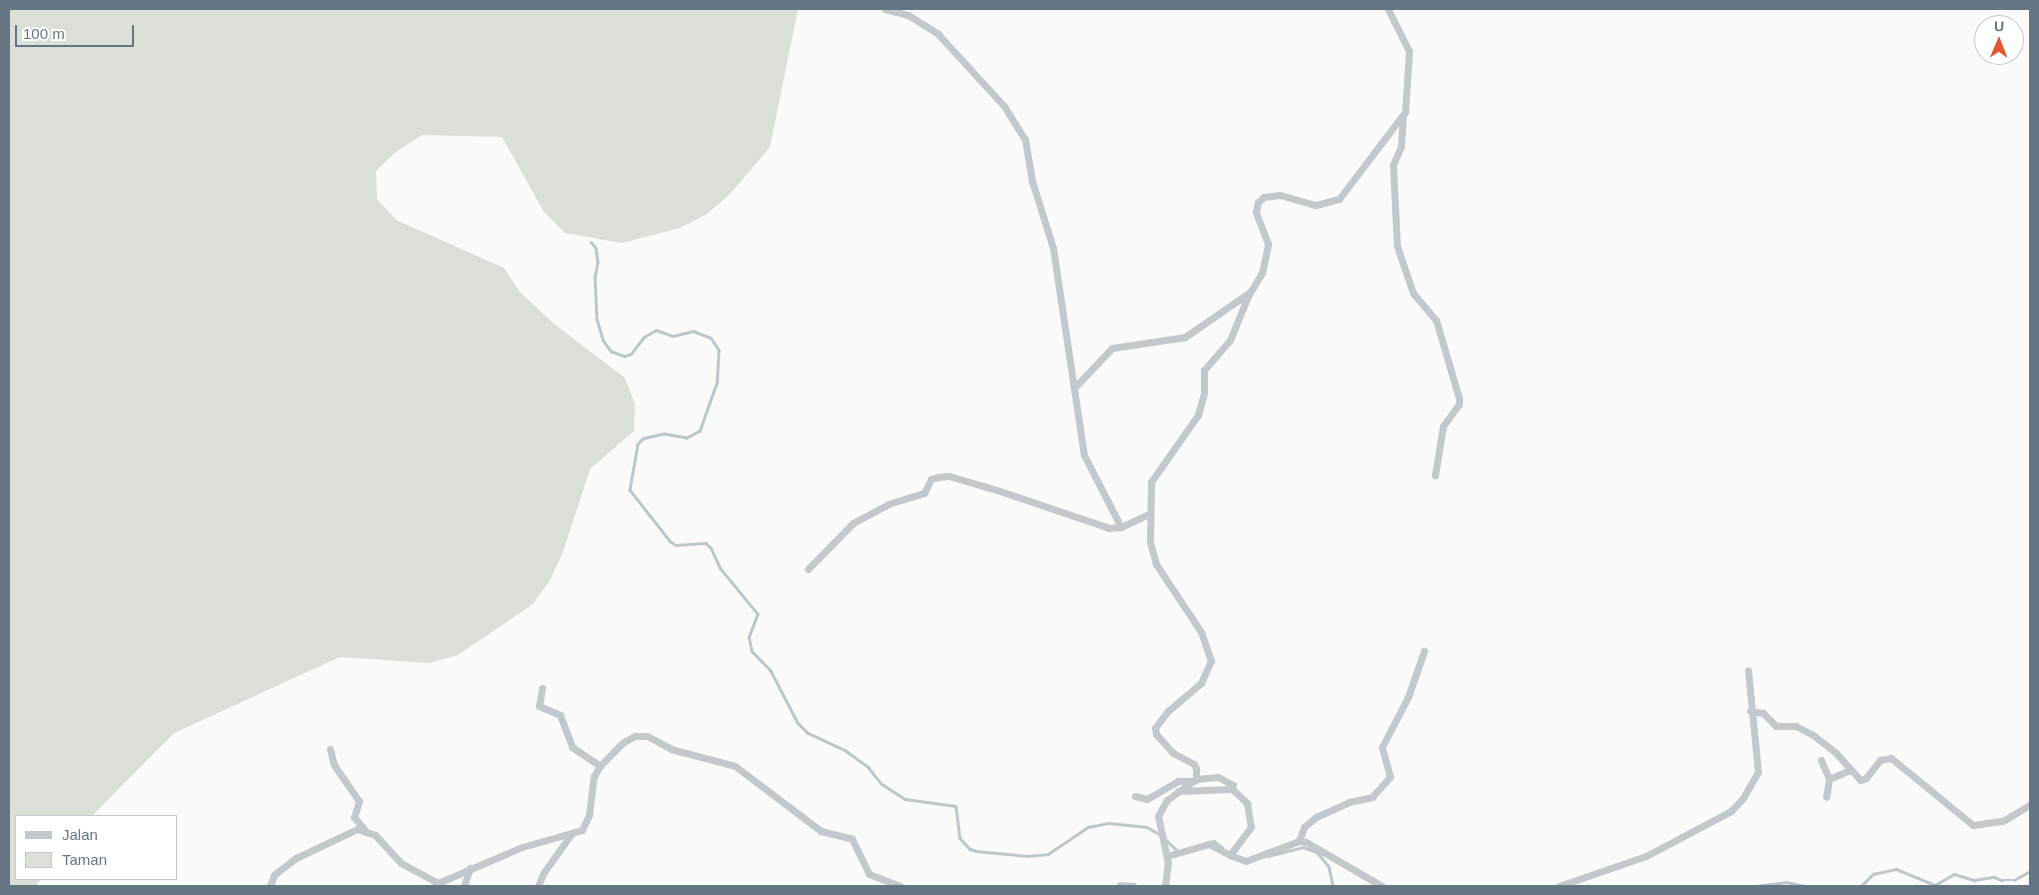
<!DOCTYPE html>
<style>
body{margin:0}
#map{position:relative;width:2039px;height:895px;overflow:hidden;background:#fafaf8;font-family:Helvetica,sans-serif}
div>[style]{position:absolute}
.green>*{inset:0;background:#dadfd7}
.stream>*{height:2.5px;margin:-1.25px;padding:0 1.25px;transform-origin:1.25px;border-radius:1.25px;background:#bbc7cb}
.street>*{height:7px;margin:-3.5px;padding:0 3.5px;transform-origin:3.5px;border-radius:3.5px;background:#c3c8cc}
span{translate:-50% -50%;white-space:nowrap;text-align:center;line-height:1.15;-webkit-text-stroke:5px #fff;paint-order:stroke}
.frame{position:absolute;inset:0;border:10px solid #657683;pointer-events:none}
.legend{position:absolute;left:15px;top:815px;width:162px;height:65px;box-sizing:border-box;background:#fff;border:1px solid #c1c8cd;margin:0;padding:6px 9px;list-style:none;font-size:15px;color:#657683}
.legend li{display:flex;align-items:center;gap:10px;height:25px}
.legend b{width:25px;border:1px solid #c1c8cd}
.north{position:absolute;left:1974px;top:15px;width:50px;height:50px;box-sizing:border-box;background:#fff;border:1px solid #c1c8cd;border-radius:50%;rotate:1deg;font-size:14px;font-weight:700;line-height:20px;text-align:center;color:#657683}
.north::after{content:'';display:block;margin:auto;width:18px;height:22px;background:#e4572e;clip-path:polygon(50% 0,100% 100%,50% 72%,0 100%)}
.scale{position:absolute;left:15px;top:25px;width:119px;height:22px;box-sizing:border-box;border:2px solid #657683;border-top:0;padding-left:6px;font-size:15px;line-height:18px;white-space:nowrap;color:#657683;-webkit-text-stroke:4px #fff;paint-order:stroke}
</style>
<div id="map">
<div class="green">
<i style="clip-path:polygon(9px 9px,798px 9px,770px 147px,730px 194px,707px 214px,680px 228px,622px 243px,565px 233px,544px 212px,502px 137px,422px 135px,396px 152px,376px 171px,377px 199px,396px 220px,504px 268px,520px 292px,553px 323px,625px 378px,635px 404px,634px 431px,590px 469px,563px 552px,550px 580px,533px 604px,458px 655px,428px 663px,340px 657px,174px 733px,92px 816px,16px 816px,16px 879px,41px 879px,35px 886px,9px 886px)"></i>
</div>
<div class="stream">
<i style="left:591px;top:242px;width:8px;rotate:50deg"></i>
<i style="left:596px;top:248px;width:14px;rotate:82deg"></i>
<i style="left:598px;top:262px;width:15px;rotate:101deg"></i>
<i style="left:595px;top:277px;width:42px;rotate:87.3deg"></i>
<i style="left:597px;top:319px;width:22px;rotate:74deg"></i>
<i style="left:603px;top:340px;width:14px;rotate:54deg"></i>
<i style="left:611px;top:351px;width:14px;rotate:21deg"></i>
<i style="left:624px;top:356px;width:7px;rotate:-16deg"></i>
<i style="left:631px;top:354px;width:21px;rotate:-53deg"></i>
<i style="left:644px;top:337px;width:14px;rotate:-30deg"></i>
<i style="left:656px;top:330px;width:18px;rotate:19deg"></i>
<i style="left:673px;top:336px;width:21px;rotate:-14deg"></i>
<i style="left:693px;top:331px;width:19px;rotate:21deg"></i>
<i style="left:711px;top:338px;width:14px;rotate:56deg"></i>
<i style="left:719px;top:350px;width:33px;rotate:93deg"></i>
<i style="left:717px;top:383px;width:51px;rotate:109.5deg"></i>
<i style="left:700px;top:431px;width:15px;rotate:152deg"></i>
<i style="left:687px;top:438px;width:23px;rotate:-170deg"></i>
<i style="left:664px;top:434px;width:22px;rotate:167deg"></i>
<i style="left:643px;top:439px;width:7px;rotate:135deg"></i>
<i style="left:638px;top:444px;width:47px;rotate:99.9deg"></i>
<i style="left:630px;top:490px;width:65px;rotate:51.9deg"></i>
<i style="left:670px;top:541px;width:7px;rotate:34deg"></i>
<i style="left:676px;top:545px;width:30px;rotate:-4deg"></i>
<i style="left:706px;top:543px;width:7px;rotate:45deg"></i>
<i style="left:711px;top:548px;width:23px;rotate:65deg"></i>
<i style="left:721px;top:569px;width:58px;rotate:50.6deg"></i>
<i style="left:758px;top:614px;width:25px;rotate:111deg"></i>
<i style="left:749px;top:637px;width:14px;rotate:78deg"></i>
<i style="left:752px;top:651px;width:28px;rotate:46deg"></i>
<i style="left:771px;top:671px;width:59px;rotate:62.6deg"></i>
<i style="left:798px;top:723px;width:14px;rotate:45deg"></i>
<i style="left:808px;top:733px;width:41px;rotate:24.7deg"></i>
<i style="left:845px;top:750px;width:29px;rotate:36deg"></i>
<i style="left:868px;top:767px;width:22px;rotate:51deg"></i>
<i style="left:882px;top:784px;width:27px;rotate:33deg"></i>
<i style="left:905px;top:799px;width:51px;rotate:7.8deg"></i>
<i style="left:956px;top:806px;width:32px;rotate:83deg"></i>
<i style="left:960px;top:838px;width:15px;rotate:48deg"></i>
<i style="left:970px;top:849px;width:6px;rotate:18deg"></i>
<i style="left:976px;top:851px;width:51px;rotate:5.6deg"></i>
<i style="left:1027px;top:856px;width:21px;rotate:-5deg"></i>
<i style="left:1048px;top:854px;width:48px;rotate:-34deg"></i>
<i style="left:1088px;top:827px;width:21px;rotate:-11deg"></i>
<i style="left:1109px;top:823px;width:38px;rotate:6deg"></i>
<i style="left:1147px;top:827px;width:14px;rotate:30deg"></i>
<i style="left:1165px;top:839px;width:18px;rotate:43deg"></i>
<i style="left:1208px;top:842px;width:6px;rotate:-9deg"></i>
<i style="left:1214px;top:841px;width:11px;rotate:38deg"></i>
<i style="left:1268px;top:856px;width:36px;rotate:-14deg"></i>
<i style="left:1303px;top:847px;width:15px;rotate:20deg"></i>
<i style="left:1317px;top:852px;width:19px;rotate:51deg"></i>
<i style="left:1329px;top:867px;width:19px;rotate:78deg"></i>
<i style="left:1755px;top:886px;width:31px;rotate:-7deg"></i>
<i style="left:1786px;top:882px;width:19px;rotate:12deg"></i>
<i style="left:1861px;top:886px;width:17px;rotate:-45deg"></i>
<i style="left:1873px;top:874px;width:24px;rotate:-12deg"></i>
<i style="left:1896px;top:869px;width:42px;rotate:22.3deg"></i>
<i style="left:1935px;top:885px;width:22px;rotate:-30deg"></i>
<i style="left:1954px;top:874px;width:21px;rotate:17deg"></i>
<i style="left:1974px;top:880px;width:20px;rotate:-9deg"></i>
<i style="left:1994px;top:877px;width:9px;rotate:21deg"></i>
<i style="left:2002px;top:880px;width:12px"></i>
<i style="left:2014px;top:880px;width:18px;rotate:-29deg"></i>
</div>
<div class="street">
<i style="left:885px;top:9px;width:24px;rotate:15deg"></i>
<i style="left:908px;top:15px;width:36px;rotate:32deg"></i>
<i style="left:938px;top:34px;width:98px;rotate:47.5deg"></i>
<i style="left:1004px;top:106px;width:39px;rotate:58deg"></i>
<i style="left:1025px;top:139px;width:43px;rotate:80.5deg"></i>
<i style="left:1032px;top:181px;width:70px;rotate:72.6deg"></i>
<i style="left:1053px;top:248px;width:209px;rotate:81.5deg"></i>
<i style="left:1084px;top:455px;width:81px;rotate:62.8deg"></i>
<i style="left:1403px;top:116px;width:30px;rotate:94deg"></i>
<i style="left:1401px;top:146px;width:21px;rotate:113deg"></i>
<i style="left:1393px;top:165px;width:81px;rotate:87.2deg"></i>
<i style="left:1397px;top:246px;width:50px;rotate:71.2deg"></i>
<i style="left:1413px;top:293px;width:35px;rotate:50deg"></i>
<i style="left:1436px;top:320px;width:81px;rotate:73.6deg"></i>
<i style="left:1459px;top:398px;width:6px;rotate:90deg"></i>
<i style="left:1459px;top:404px;width:27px;rotate:126deg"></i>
<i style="left:1443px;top:426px;width:50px;rotate:99.3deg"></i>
<i style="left:1074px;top:388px;width:55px;rotate:-46.5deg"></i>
<i style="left:1112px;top:348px;width:74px;rotate:-8.6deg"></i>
<i style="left:1185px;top:337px;width:79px;rotate:-34.7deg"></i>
<i style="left:808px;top:569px;width:64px;rotate:-45.6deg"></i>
<i style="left:853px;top:523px;width:40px;rotate:-28deg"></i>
<i style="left:888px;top:504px;width:38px;rotate:-17deg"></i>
<i style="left:924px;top:493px;width:16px;rotate:-63deg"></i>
<i style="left:931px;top:479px;width:7px;rotate:-16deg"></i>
<i style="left:938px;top:477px;width:11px;rotate:-5deg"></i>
<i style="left:949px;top:476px;width:50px;rotate:16.3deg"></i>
<i style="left:997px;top:490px;width:118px;rotate:18.7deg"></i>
<i style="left:1109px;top:528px;width:12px;rotate:-5deg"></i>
<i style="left:1121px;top:527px;width:31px;rotate:-25deg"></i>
<i style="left:542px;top:688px;width:18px;rotate:99deg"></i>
<i style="left:539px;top:706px;width:23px;rotate:23deg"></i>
<i style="left:560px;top:715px;width:34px;rotate:69deg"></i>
<i style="left:572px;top:747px;width:34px;rotate:34deg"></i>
<i style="left:1750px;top:711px;width:13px;rotate:9deg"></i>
<i style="left:1763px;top:713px;width:18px;rotate:45deg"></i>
<i style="left:1776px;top:726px;width:20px"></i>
<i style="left:1796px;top:726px;width:19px;rotate:28deg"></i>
<i style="left:1813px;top:735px;width:29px;rotate:38deg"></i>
<i style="left:1836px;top:753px;width:36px;rotate:48deg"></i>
<i style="left:1860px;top:780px;width:6px;rotate:-18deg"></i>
<i style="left:1866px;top:778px;width:23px;rotate:-52deg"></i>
<i style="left:1880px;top:760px;width:11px;rotate:-10deg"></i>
<i style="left:1891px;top:758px;width:106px;rotate:39.3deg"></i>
<i style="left:1973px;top:825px;width:30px;rotate:-8deg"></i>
<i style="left:2003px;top:821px;width:31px;rotate:-31deg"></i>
<i style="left:330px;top:749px;width:16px;rotate:76deg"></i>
<i style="left:334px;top:765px;width:44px;rotate:55.2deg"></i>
<i style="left:359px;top:801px;width:17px;rotate:107deg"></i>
<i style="left:354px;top:817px;width:16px;rotate:50deg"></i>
<i style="left:1821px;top:760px;width:21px;rotate:67deg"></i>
<i style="left:1829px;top:779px;width:18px;rotate:99deg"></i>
<i style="left:1196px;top:779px;width:22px;rotate:-5deg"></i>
<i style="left:1218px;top:777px;width:17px;rotate:28deg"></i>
<i style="left:1233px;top:785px;width:4px;rotate:104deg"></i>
<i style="left:1232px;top:789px;width:21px;rotate:43deg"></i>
<i style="left:1247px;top:803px;width:24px;rotate:81deg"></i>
<i style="left:1251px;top:827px;width:35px;rotate:127deg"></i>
<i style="left:1230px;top:855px;width:17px;rotate:21deg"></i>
<i style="left:1246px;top:861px;width:57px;rotate:-20.7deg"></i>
<i style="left:1299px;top:841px;width:7px;rotate:8deg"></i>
<i style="left:1306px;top:842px;width:88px;rotate:30.1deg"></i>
<i style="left:1829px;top:779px;width:23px;rotate:-23deg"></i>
<i style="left:1178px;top:791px;width:54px;rotate:-2.1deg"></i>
<i style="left:1135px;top:796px;width:12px;rotate:14deg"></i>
<i style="left:1147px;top:799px;width:36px;rotate:-30deg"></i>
<i style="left:1178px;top:781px;width:16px"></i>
<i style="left:1299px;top:841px;width:15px;rotate:-70deg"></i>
<i style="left:1304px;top:827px;width:16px;rotate:-40deg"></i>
<i style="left:1316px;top:817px;width:36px;rotate:-24deg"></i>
<i style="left:1349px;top:802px;width:24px;rotate:-12deg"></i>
<i style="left:1372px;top:797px;width:27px;rotate:-48deg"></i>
<i style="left:1390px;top:777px;width:31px;rotate:-105deg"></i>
<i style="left:1382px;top:747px;width:56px;rotate:-62.5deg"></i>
<i style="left:1408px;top:697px;width:49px;rotate:-70.8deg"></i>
<i style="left:1167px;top:856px;width:44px;rotate:-15.9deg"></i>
<i style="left:1209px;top:844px;width:24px;rotate:28deg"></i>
<i style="left:1120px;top:885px;width:13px;rotate:4deg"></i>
<i style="left:270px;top:886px;width:12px;rotate:-70deg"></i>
<i style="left:274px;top:875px;width:28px;rotate:-38deg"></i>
<i style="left:296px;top:858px;width:68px;rotate:-25.4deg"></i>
<i style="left:357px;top:829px;width:19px;rotate:18deg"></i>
<i style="left:375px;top:835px;width:38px;rotate:47deg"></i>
<i style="left:401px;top:863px;width:42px;rotate:28.4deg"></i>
<i style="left:438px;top:883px;width:91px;rotate:-23.2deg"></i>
<i style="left:522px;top:847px;width:62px;rotate:-15.8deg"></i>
<i style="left:582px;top:830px;width:17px;rotate:-65deg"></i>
<i style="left:589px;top:815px;width:39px;rotate:-83deg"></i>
<i style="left:594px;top:776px;width:12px;rotate:-59deg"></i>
<i style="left:600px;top:766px;width:32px;rotate:-46deg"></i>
<i style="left:622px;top:743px;width:15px;rotate:-28deg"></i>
<i style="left:635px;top:736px;width:12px"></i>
<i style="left:647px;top:736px;width:27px;rotate:28deg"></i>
<i style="left:671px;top:749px;width:66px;rotate:14.9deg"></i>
<i style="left:735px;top:766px;width:108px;rotate:37.1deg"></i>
<i style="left:821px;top:831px;width:32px;rotate:14deg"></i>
<i style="left:852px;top:839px;width:39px;rotate:64deg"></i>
<i style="left:869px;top:874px;width:34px;rotate:21deg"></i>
<i style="left:464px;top:886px;width:19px;rotate:-72deg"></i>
<i style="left:538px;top:886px;width:15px;rotate:-67deg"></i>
<i style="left:544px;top:872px;width:48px;rotate:-54.3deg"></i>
<i style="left:1165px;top:886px;width:23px;rotate:-83deg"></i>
<i style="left:1168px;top:863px;width:48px;rotate:-102deg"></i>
<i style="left:1158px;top:816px;width:18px;rotate:-61deg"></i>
<i style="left:1167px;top:800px;width:36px;rotate:-36deg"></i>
<i style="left:1196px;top:779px;width:10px;rotate:-90deg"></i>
<i style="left:1196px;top:769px;width:5px;rotate:-112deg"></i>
<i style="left:1194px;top:764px;width:24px;rotate:-152deg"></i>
<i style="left:1173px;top:753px;width:25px;rotate:-132deg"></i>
<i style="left:1156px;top:734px;width:6px;rotate:-99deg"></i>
<i style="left:1155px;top:728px;width:21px;rotate:-53deg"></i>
<i style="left:1168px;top:711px;width:43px;rotate:-40.3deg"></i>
<i style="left:1201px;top:683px;width:24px;rotate:-66deg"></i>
<i style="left:1211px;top:661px;width:31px;rotate:-109deg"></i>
<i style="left:1201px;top:632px;width:82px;rotate:-123.5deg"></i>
<i style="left:1156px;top:564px;width:23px;rotate:-105deg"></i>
<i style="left:1150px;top:542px;width:60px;rotate:-89deg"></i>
<i style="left:1151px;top:482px;width:82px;rotate:-55deg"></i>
<i style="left:1198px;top:415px;width:24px;rotate:-75deg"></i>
<i style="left:1204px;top:392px;width:22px;rotate:-90deg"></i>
<i style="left:1204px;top:370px;width:40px;rotate:-49deg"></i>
<i style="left:1230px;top:340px;width:48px;rotate:-67.8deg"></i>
<i style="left:1248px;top:296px;width:27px;rotate:-59deg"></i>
<i style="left:1262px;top:273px;width:30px;rotate:-78deg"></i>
<i style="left:1268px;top:244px;width:34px;rotate:-111deg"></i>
<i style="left:1256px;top:212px;width:10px;rotate:-79deg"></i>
<i style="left:1258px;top:202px;width:8px;rotate:-40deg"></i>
<i style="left:1264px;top:197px;width:16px;rotate:-7deg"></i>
<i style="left:1280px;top:195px;width:37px;rotate:16deg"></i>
<i style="left:1316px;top:205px;width:24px;rotate:-15deg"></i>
<i style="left:1339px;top:199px;width:109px;rotate:-52.8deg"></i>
<i style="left:1405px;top:112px;width:61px;rotate:-86.2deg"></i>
<i style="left:1409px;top:51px;width:47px;rotate:-116.6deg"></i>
<i style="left:1559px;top:886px;width:92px;rotate:-19deg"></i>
<i style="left:1646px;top:856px;width:96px;rotate:-27.9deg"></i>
<i style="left:1731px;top:811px;width:18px;rotate:-47deg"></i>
<i style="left:1743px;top:798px;width:30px;rotate:-60deg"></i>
<i style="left:1758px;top:772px;width:102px;rotate:-95.6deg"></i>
</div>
<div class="frame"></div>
<ul class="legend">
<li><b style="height:6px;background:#c3c8cc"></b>Jalan</li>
<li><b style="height:14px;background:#dadfd7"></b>Taman</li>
</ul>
<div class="north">U</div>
<div class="scale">100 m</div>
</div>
